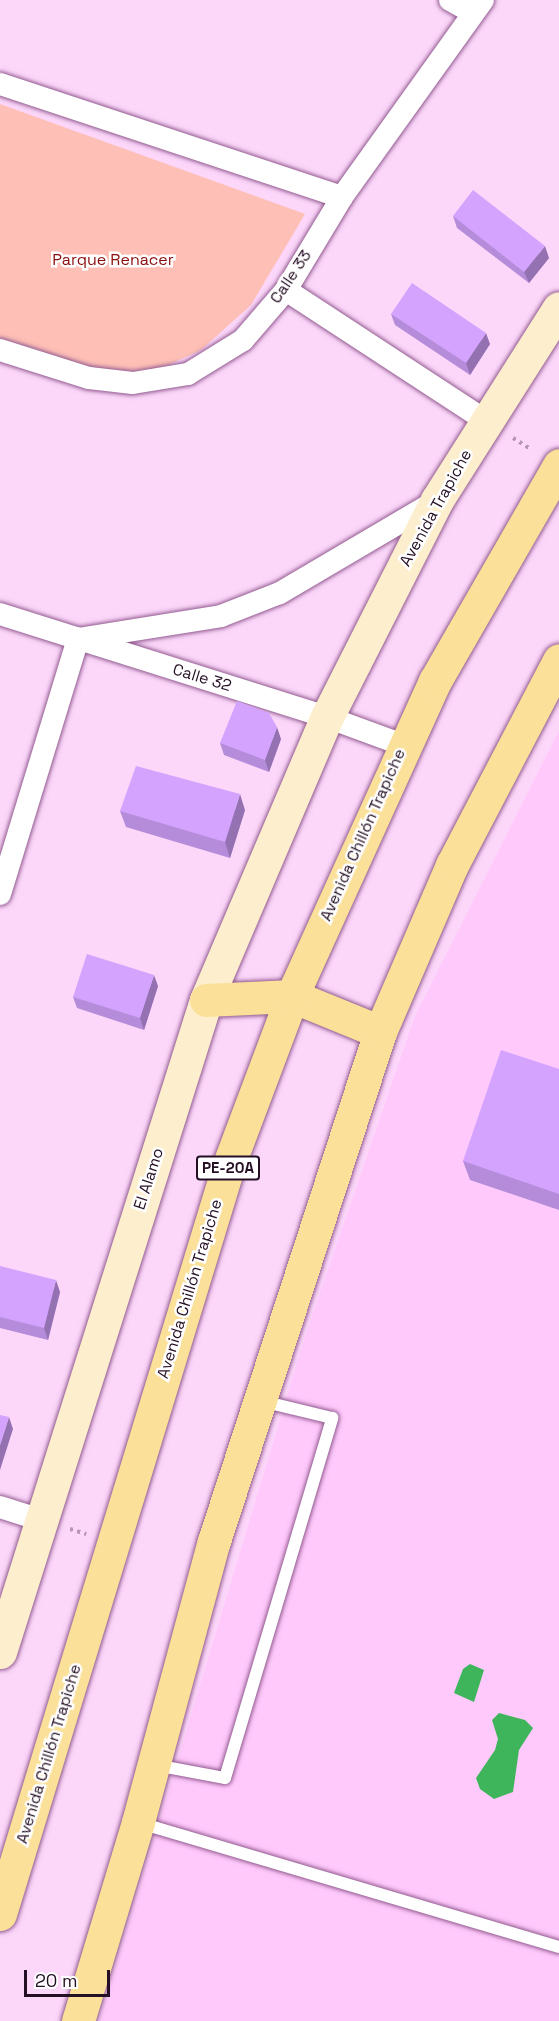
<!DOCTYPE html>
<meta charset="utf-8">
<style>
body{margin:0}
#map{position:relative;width:559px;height:2021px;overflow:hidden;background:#fcd7fa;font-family:"Space Grotesk",sans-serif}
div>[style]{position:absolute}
.built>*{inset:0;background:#ffc9fc}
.green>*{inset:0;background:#febfb6}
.water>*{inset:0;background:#3eb55a}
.path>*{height:4px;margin-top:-2px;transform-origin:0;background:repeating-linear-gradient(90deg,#b696b5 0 3px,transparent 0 7.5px)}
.roads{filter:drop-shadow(0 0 2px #925b90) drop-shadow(0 0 2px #925b90)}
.lane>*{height:12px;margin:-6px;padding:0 6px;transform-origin:6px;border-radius:6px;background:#fff}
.street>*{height:22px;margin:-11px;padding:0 11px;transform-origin:11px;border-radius:11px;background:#fff}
.secondary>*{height:33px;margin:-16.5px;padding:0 16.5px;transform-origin:16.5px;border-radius:16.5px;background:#fdefcd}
.primary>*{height:33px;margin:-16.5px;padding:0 16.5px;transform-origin:16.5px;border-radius:16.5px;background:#fbe09a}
.wall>*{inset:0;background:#b58cda}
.shaded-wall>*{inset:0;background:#9472b2}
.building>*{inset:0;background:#d3a3fe}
span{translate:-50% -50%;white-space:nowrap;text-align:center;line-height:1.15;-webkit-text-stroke:5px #fff;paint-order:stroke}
.shield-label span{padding:2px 4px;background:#fff;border:2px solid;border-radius:4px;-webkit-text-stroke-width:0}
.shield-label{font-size:15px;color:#250f24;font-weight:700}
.park-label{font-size:16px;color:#8b0c0d}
.street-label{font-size:16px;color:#250f24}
.scale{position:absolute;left:24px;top:1970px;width:86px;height:27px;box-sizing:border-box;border:3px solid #250f24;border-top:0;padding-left:8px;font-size:18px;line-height:21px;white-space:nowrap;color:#250f24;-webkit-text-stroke:4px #fff;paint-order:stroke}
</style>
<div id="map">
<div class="built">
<i style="clip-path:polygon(559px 731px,559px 2021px,99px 2021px,304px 1340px,415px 1016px)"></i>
</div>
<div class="green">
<i style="clip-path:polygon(0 104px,305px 214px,251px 305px,201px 350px,151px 373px,102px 372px,0 338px)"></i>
</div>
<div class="water">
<i style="clip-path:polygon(470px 1664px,484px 1670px,474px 1702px,454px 1693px,463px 1669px)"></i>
<i style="clip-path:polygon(499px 1713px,525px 1720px,533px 1728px,519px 1750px,513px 1792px,494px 1799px,480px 1789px,476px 1778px,495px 1750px,498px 1739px,492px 1720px)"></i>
</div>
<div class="path">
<i style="left:513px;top:438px;width:22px;rotate:32deg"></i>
<i style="left:70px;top:1529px;width:17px;rotate:17deg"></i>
</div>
<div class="roads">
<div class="lane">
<i style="left:155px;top:1765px;width:71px;rotate:10.5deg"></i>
<i style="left:225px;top:1778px;width:376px;rotate:-73.4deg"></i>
<i style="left:332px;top:1418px;width:73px;rotate:-166.5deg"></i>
<i style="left:140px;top:1823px;width:437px;rotate:16.5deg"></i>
</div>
<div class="street">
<i style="left:450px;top:0;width:26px;rotate:29deg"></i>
<i style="left:0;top:84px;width:360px;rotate:18.3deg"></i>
<i style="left:286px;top:290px;width:239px;rotate:33.2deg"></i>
<i style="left:0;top:350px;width:93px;rotate:17.5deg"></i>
<i style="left:89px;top:378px;width:44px;rotate:6.5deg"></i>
<i style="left:133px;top:383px;width:56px;rotate:-9.3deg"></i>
<i style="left:188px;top:374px;width:65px;rotate:-31.7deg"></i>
<i style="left:243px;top:340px;width:66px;rotate:-49.3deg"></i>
<i style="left:286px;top:290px;width:109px;rotate:-58.9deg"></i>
<i style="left:342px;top:197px;width:242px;rotate:-54.4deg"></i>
<i style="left:0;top:614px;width:343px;rotate:17.5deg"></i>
<i style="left:327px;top:717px;width:81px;rotate:20.2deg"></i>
<i style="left:0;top:894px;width:267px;rotate:-73deg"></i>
<i style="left:78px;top:639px;width:145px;rotate:-9.1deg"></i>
<i style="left:221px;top:616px;width:63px;rotate:-21.3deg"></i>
<i style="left:280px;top:593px;width:178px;rotate:-30.5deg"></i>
<i style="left:0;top:1507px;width:43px;rotate:17.6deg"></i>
</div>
<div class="secondary">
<i style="left:0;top:1652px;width:684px;rotate:-72.47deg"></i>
<i style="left:206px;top:1000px;width:308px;rotate:-66.9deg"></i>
<i style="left:327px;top:717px;width:243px;rotate:-63.1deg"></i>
<i style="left:437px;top:500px;width:227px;rotate:-57.6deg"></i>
</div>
<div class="primary">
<i style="left:206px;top:1000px;width:86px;rotate:-2.7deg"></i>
<i style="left:292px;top:996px;width:95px;rotate:22.2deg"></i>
<i style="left:0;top:1914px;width:784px;rotate:-73.02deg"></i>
<i style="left:229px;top:1164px;width:179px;rotate:-69.4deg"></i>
<i style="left:292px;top:996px;width:346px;rotate:-65.6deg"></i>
<i style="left:435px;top:681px;width:249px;rotate:-60.1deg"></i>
<i style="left:78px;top:2021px;width:208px;rotate:-73.2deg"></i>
<i style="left:138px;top:1822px;width:291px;rotate:-74.9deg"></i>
<i style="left:214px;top:1541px;width:535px;rotate:-71.94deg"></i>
<i style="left:380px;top:1032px;width:182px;rotate:-66.7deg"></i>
<i style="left:452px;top:865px;width:231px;rotate:-62.4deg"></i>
</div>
</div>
<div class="wall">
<i style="clip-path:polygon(453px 216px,549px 258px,529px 283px,457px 228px)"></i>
<i style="clip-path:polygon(391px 314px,490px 344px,470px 375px,395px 325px)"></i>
<i style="clip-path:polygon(281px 739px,269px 772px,224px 755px,220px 743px)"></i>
<i style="clip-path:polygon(245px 810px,230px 858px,126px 827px,120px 811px)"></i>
<i style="clip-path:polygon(158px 986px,144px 1030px,77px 1008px,73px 997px)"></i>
<i style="clip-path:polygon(559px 1069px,559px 1210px,470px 1180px,463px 1161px)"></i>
<i style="clip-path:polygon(0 1266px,60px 1292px,48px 1340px,0 1328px)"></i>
</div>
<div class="shaded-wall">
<i style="clip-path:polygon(545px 246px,549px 258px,529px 283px,524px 272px)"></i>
<i style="clip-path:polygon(486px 333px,490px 344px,470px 375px,466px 363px)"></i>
<i style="clip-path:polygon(277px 727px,281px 739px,269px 772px,265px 760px)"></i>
<i style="clip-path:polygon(240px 794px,245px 810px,230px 858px,225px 842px)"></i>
<i style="clip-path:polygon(154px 975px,158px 986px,144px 1030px,140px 1018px)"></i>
<i style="clip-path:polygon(56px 1280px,60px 1292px,48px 1340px,44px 1328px)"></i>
<i style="clip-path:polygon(9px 1417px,13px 1429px,0 1470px,0 1445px)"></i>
</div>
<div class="building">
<i style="clip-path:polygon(473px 190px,545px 246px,524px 272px,453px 216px)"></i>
<i style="clip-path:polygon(412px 283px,486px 333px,466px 363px,391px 314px)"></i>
<i style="clip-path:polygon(237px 701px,269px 713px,277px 727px,265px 760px,220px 743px)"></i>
<i style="clip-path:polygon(136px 766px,240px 794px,225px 842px,120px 811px)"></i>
<i style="clip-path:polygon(87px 954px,154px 975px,140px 1018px,73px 997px)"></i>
<i style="clip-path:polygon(501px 1050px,559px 1069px,559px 1194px,463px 1161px)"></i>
<i style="clip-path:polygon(0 1266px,56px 1280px,44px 1328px,0 1317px)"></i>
<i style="clip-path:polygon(0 1415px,9px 1417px,0 1445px)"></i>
</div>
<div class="shield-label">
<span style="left:228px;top:1168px">PE-20A</span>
</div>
<div class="park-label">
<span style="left:113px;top:260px">Parque Renacer</span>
</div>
<div class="street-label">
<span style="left:291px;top:277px;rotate:-56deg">Calle 33</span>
<span style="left:436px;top:508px;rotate:-61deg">Avenida Trapiche</span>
<span style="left:202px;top:678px;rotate:17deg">Calle 32</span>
<span style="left:363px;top:835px;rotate:-66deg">Avenida Chillón Trapiche</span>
<span style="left:149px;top:1179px;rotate:-72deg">El Alamo</span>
<span style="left:190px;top:1289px;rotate:-73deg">Avenida Chillón Trapiche</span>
<span style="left:49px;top:1754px;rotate:-73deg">Avenida Chillón Trapiche</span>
</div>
<div class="scale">20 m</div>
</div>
